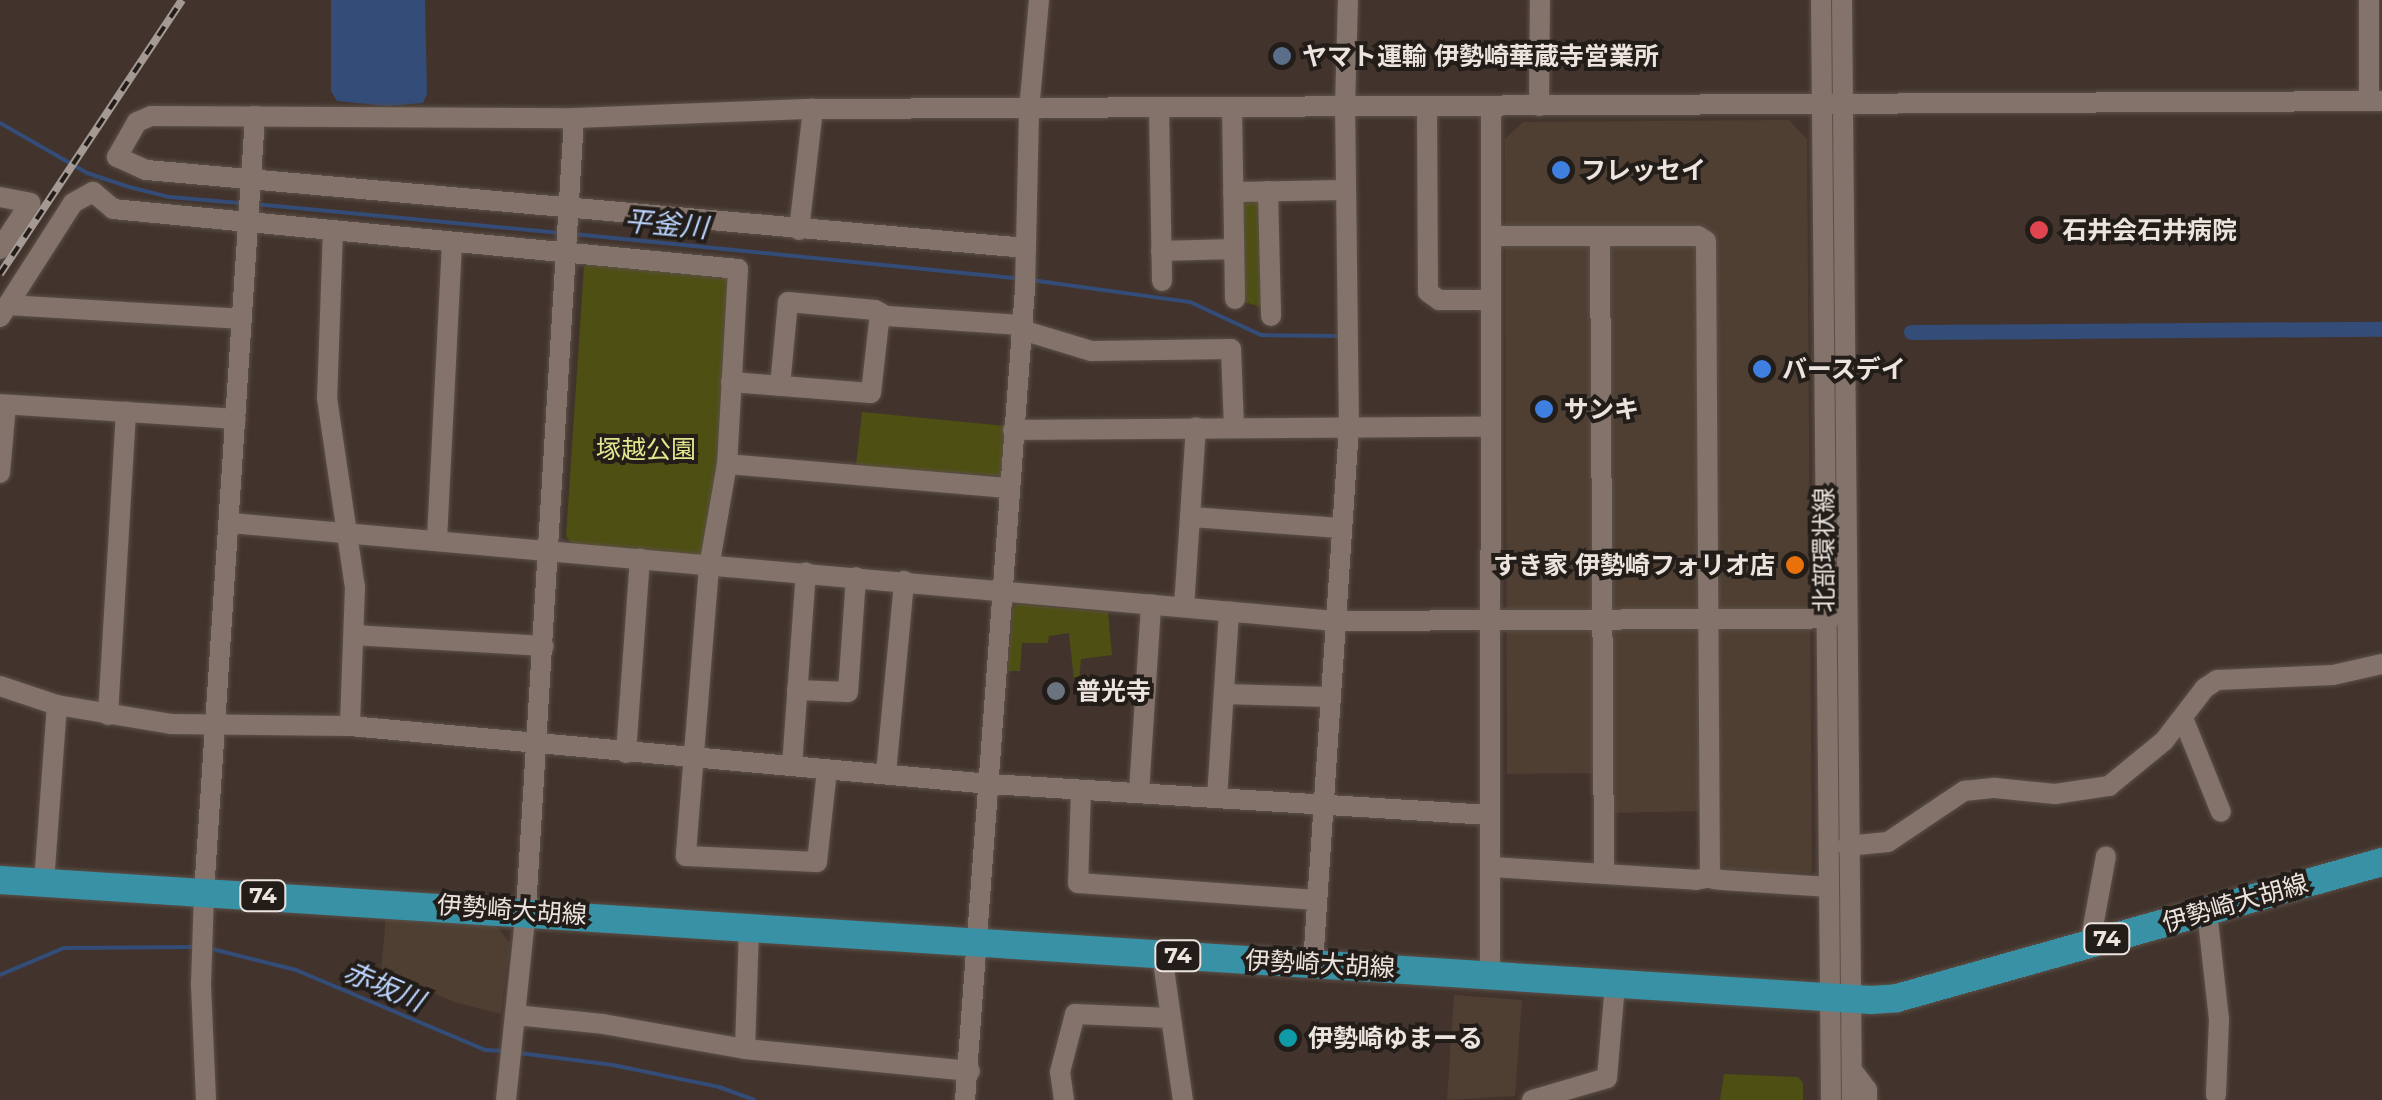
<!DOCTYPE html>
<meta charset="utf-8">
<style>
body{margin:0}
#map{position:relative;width:2382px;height:1100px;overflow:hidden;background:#42342c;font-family:Montserrat,"Noto Sans JP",sans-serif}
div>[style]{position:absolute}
.commercial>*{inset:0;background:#4e3f32}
.green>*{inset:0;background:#4e4f12}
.water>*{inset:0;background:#334c78}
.stream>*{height:4px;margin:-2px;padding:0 2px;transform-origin:2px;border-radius:2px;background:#334c78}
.canal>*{height:15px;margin:-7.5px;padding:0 7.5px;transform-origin:7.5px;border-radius:7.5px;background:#334c78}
.roads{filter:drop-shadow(0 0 2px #5b5049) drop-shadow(0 0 2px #5b5049)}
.minor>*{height:20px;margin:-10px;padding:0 10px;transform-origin:10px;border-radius:10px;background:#83736a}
.major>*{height:28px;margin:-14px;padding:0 14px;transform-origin:14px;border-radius:14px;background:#3991a6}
.rail>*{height:8px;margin-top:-4px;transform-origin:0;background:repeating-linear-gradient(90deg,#231d1a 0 11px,#a49993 0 22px);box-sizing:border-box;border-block:2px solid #a49993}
.dots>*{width:28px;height:28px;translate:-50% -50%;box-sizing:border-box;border:5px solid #231d1a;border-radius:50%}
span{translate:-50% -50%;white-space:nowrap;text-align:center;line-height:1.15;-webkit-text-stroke:8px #231d1a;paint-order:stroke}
.shield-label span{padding:2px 8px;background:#231d1a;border:2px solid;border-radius:8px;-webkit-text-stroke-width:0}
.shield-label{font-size:22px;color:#ece3de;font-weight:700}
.poi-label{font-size:25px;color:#ece3de;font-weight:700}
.left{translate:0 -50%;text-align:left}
.right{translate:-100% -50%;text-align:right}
.park-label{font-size:25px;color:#e2e68e}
.street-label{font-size:25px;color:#ece3de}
.water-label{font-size:28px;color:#bbd4ff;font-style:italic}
</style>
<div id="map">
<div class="commercial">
<i style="clip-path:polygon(1789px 120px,1807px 139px,1812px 870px,1809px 873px,1725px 869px,1719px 862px,1718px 811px,1598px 813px,1597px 773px,1507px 774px,1505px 139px,1523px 122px)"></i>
<i style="clip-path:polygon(386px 916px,493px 922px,510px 943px,501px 1014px,454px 1002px,381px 970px)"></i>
<i style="clip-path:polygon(1454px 995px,1522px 1000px,1515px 1096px,1447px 1100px)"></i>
</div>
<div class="green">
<i style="clip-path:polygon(1242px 197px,1263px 199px,1263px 308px,1239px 300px)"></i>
<i style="clip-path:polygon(590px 263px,731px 279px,719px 461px,705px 551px,699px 556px,573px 546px,566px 536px,584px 267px)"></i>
<i style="clip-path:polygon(862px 412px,1006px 426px,1002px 476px,856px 466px)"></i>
<i style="clip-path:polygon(1017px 604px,1108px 612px,1112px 655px,1081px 659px,1079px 682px,1074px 681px,1069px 633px,1049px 636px,1048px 643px,1022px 643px,1020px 671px,1007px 671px,1013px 608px)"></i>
<i style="clip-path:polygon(1724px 1074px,1798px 1077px,1803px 1083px,1803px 1100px,1720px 1100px)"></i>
</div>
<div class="water">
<i style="clip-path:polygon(331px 0,425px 0,427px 94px,423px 103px,387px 106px,337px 101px,331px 91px)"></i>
</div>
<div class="stream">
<i style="left:0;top:123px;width:100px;rotate:29.9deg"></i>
<i style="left:87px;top:173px;width:44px;rotate:18.4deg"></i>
<i style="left:129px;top:187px;width:41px;rotate:14deg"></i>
<i style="left:169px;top:197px;width:71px;rotate:4.8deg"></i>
<i style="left:254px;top:204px;width:305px;rotate:5.4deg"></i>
<i style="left:573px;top:234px;width:445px;rotate:5.7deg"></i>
<i style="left:1031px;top:280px;width:161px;rotate:7.9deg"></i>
<i style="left:1190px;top:302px;width:78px;rotate:24.9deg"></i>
<i style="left:1261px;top:335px;width:76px;rotate:0.8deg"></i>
<i style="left:208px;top:948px;width:91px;rotate:14deg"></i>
<i style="left:296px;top:970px;width:205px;rotate:22.9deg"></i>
<i style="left:485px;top:1050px;width:20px;rotate:3deg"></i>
<i style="left:0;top:975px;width:69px;rotate:-22.9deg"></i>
<i style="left:64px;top:948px;width:130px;rotate:-0.4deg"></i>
<i style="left:519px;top:1053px;width:95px;rotate:7.3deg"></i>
<i style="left:613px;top:1065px;width:108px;rotate:11.7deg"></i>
<i style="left:719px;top:1087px;width:37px;rotate:20deg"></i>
</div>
<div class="canal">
<i style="left:1911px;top:332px;width:471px;rotate:-0.4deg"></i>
</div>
<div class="roads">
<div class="minor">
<i style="left:1821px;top:0;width:1100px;rotate:89.48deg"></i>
<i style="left:1842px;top:0;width:1100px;rotate:89.48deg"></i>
<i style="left:2369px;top:0;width:101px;rotate:90deg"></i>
<i style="left:1427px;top:106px;width:186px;rotate:89.7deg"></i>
<i style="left:1428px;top:292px;width:14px;rotate:36deg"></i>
<i style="left:1439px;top:300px;width:51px"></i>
<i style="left:1539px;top:106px;width:106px;rotate:-89.5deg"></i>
<i style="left:1159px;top:108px;width:173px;rotate:89deg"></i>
<i style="left:1232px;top:108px;width:191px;rotate:89.1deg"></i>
<i style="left:1268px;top:191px;width:125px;rotate:88.6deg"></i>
<i style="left:1233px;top:192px;width:112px;rotate:-1deg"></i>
<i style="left:0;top:197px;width:31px;rotate:11deg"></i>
<i style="left:30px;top:203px;width:55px;rotate:123.1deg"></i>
<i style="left:333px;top:230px;width:168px;rotate:92deg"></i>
<i style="left:327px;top:398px;width:191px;rotate:81.6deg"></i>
<i style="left:355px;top:587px;width:139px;rotate:92.1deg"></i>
<i style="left:799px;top:230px;width:122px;rotate:-83.4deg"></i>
<i style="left:1493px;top:236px;width:205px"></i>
<i style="left:1698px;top:236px;width:9px;rotate:32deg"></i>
<i style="left:1706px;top:241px;width:630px;rotate:89.64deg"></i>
<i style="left:1710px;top:871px;width:9px;rotate:63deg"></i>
<i style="left:1714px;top:879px;width:8px;rotate:7deg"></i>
<i style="left:1722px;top:880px;width:107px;rotate:3.7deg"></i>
<i style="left:1600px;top:236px;width:638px;rotate:89.64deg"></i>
<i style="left:1026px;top:248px;width:883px;rotate:-174.93deg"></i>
<i style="left:146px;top:170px;width:32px;rotate:-156deg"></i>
<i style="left:117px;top:157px;width:40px;rotate:-60.3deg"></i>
<i style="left:137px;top:122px;width:15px;rotate:-23deg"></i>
<i style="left:151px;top:116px;width:423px;rotate:0.3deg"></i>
<i style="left:574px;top:118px;width:239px;rotate:-2.2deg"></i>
<i style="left:813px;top:109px;width:1569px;rotate:-0.29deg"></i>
<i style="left:1161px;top:251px;width:73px;rotate:-1.6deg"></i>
<i style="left:9px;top:305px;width:233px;rotate:3.4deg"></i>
<i style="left:0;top:317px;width:135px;rotate:-57.4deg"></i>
<i style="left:73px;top:203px;width:23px;rotate:-29deg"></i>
<i style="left:93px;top:192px;width:26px;rotate:40deg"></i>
<i style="left:113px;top:209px;width:628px;rotate:5.48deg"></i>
<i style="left:738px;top:269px;width:195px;rotate:93.2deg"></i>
<i style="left:727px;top:464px;width:105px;rotate:99.9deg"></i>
<i style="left:709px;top:567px;width:290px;rotate:94.6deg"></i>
<i style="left:686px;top:856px;width:131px;rotate:2.6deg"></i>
<i style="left:817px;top:862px;width:93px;rotate:-83.8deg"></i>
<i style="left:1022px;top:330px;width:72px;rotate:16.9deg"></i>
<i style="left:1091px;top:351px;width:140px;rotate:-0.8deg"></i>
<i style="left:1231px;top:349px;width:78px;rotate:87.8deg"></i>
<i style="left:731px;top:382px;width:140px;rotate:4.5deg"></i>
<i style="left:871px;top:393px;width:81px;rotate:-83.6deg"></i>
<i style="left:780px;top:386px;width:84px;rotate:-84.6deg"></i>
<i style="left:788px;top:302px;width:87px;rotate:5.3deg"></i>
<i style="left:875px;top:310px;width:13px;rotate:29deg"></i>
<i style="left:886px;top:316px;width:136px;rotate:3.8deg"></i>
<i style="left:0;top:404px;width:236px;rotate:3.6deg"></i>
<i style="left:1013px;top:430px;width:478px;rotate:-0.4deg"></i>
<i style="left:727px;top:464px;width:283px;rotate:4.9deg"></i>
<i style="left:0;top:473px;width:68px;rotate:-85deg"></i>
<i style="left:1192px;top:517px;width:148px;rotate:4.3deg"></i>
<i style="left:231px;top:523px;width:1108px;rotate:5.07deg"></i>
<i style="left:1335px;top:621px;width:495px;rotate:-0.3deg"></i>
<i style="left:437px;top:539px;width:297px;rotate:-87.1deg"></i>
<i style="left:1184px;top:607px;width:180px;rotate:-86.2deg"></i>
<i style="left:354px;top:635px;width:190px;rotate:3.3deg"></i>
<i style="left:0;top:686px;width:60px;rotate:18.4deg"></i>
<i style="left:57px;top:705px;width:115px;rotate:9.5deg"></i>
<i style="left:170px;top:724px;width:180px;rotate:0.6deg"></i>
<i style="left:350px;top:726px;width:643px;rotate:5.18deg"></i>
<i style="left:990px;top:784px;width:501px;rotate:3.55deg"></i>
<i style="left:797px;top:690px;width:51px;rotate:2.2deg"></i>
<i style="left:848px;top:692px;width:115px;rotate:-86deg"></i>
<i style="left:1224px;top:694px;width:105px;rotate:1.6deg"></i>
<i style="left:108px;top:715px;width:304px;rotate:-86.6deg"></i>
<i style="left:2183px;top:718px;width:101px;rotate:68deg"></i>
<i style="left:626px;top:753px;width:195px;rotate:-85.9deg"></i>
<i style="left:792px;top:766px;width:194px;rotate:-85.9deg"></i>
<i style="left:886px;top:773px;width:193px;rotate:-84.6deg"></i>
<i style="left:1081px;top:790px;width:93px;rotate:91.8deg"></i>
<i style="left:1078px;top:883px;width:239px;rotate:4.1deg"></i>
<i style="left:1139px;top:792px;width:188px;rotate:-86.3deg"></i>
<i style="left:1217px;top:798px;width:187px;rotate:-86.3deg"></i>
<i style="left:1847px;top:846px;width:41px;rotate:-5.6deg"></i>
<i style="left:1888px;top:842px;width:92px;rotate:-33.9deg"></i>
<i style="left:1964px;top:791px;width:31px;rotate:-6deg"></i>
<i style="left:1995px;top:788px;width:60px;rotate:5.7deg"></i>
<i style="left:2055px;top:794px;width:55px;rotate:-8.4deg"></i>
<i style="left:2109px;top:786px;width:71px;rotate:-39.3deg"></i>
<i style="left:2164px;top:741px;width:67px;rotate:-52.3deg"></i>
<i style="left:2205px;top:688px;width:14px;rotate:-34deg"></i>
<i style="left:2217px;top:680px;width:116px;rotate:-2.5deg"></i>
<i style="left:2333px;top:675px;width:50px;rotate:-12.7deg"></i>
<i style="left:1492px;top:867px;width:204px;rotate:3.6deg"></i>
<i style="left:1696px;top:880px;width:16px;rotate:-11deg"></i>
<i style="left:44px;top:882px;width:177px;rotate:-85.8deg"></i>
<i style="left:2207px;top:911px;width:109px;rotate:83.7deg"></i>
<i style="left:2219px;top:1019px;width:76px;rotate:92.3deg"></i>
<i style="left:2090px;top:943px;width:88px;rotate:-79.6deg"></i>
<i style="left:1162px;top:955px;width:147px;rotate:81.8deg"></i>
<i style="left:1313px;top:964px;width:537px;rotate:-86.16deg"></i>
<i style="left:1349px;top:428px;width:322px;rotate:-90.7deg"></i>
<i style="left:1345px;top:106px;width:106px;rotate:-88.4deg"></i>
<i style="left:1490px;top:974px;width:868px;rotate:-89.93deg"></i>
<i style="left:515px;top:1015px;width:88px;rotate:5.8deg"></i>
<i style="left:603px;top:1024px;width:144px;rotate:10deg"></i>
<i style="left:745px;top:1049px;width:226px;rotate:5.6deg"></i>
<i style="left:745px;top:1049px;width:121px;rotate:-88.1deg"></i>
<i style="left:1852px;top:1070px;width:25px;rotate:53deg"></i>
<i style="left:1867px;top:1090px;width:10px;rotate:90deg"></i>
<i style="left:206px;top:1100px;width:116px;rotate:-92.5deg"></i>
<i style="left:201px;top:984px;width:91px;rotate:-88.1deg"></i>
<i style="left:204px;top:893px;width:779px;rotate:-86.24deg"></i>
<i style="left:506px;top:1100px;width:191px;rotate:-84deg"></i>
<i style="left:526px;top:910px;width:793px;rotate:-86.53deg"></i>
<i style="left:965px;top:1100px;width:813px;rotate:-85.77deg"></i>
<i style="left:1025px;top:289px;width:179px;rotate:-88.7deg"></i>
<i style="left:1029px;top:110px;width:110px;rotate:-84.8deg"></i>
<i style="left:1064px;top:1100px;width:28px;rotate:-98deg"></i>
<i style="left:1060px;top:1072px;width:60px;rotate:-75.5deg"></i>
<i style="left:1075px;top:1014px;width:95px;rotate:2.4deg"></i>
<i style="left:1532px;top:1100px;width:78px;rotate:-16.3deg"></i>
<i style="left:1607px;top:1078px;width:93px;rotate:-85.1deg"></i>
</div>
<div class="major">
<i style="left:0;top:880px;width:1875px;rotate:3.67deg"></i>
<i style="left:1871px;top:1000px;width:26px;rotate:-4deg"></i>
<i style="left:1897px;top:998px;width:504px;rotate:-15.66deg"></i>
</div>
</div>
<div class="rail">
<i style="left:0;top:274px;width:329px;rotate:-56.4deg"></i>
</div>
<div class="dots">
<i style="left:1282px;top:56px;background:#5c6f8a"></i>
<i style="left:1561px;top:170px;background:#3f7fe0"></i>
<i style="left:2039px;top:230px;background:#e0444e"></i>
<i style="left:1762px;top:369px;background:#3f7fe0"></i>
<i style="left:1544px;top:409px;background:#3f7fe0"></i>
<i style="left:1795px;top:565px;background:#e8710a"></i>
<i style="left:1056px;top:691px;background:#6b7280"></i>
<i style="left:1288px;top:1038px;background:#0f9aa8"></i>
</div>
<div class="shield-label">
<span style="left:263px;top:896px">74</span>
<span style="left:2107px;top:939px">74</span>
<span style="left:1178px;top:956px">74</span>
</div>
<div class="poi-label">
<span class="left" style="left:1302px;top:56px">ヤマト運輸 伊勢崎華蔵寺営業所</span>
<span class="left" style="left:1581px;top:170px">フレッセイ</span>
<span class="left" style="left:2062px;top:230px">石井会石井病院</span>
<span class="left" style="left:1782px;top:369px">バースデイ</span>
<span class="left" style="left:1564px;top:409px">サンキ</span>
<span class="right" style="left:1775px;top:565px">すき家 伊勢崎フォリオ店</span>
<span class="left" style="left:1076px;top:691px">普光寺</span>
<span class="left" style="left:1308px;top:1038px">伊勢崎ゆまーる</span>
</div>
<div class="park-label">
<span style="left:646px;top:449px">塚越公園</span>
</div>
<div class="street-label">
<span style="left:1824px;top:550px;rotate:-90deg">北部環状線</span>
<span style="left:2235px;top:903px;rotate:-16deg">伊勢崎大胡線</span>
<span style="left:512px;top:910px;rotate:4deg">伊勢崎大胡線</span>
<span style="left:1320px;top:964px;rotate:3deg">伊勢崎大胡線</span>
</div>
<div class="water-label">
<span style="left:666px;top:224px;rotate:5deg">平釜川</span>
<span style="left:384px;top:986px;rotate:23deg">赤坂川</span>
</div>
</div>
